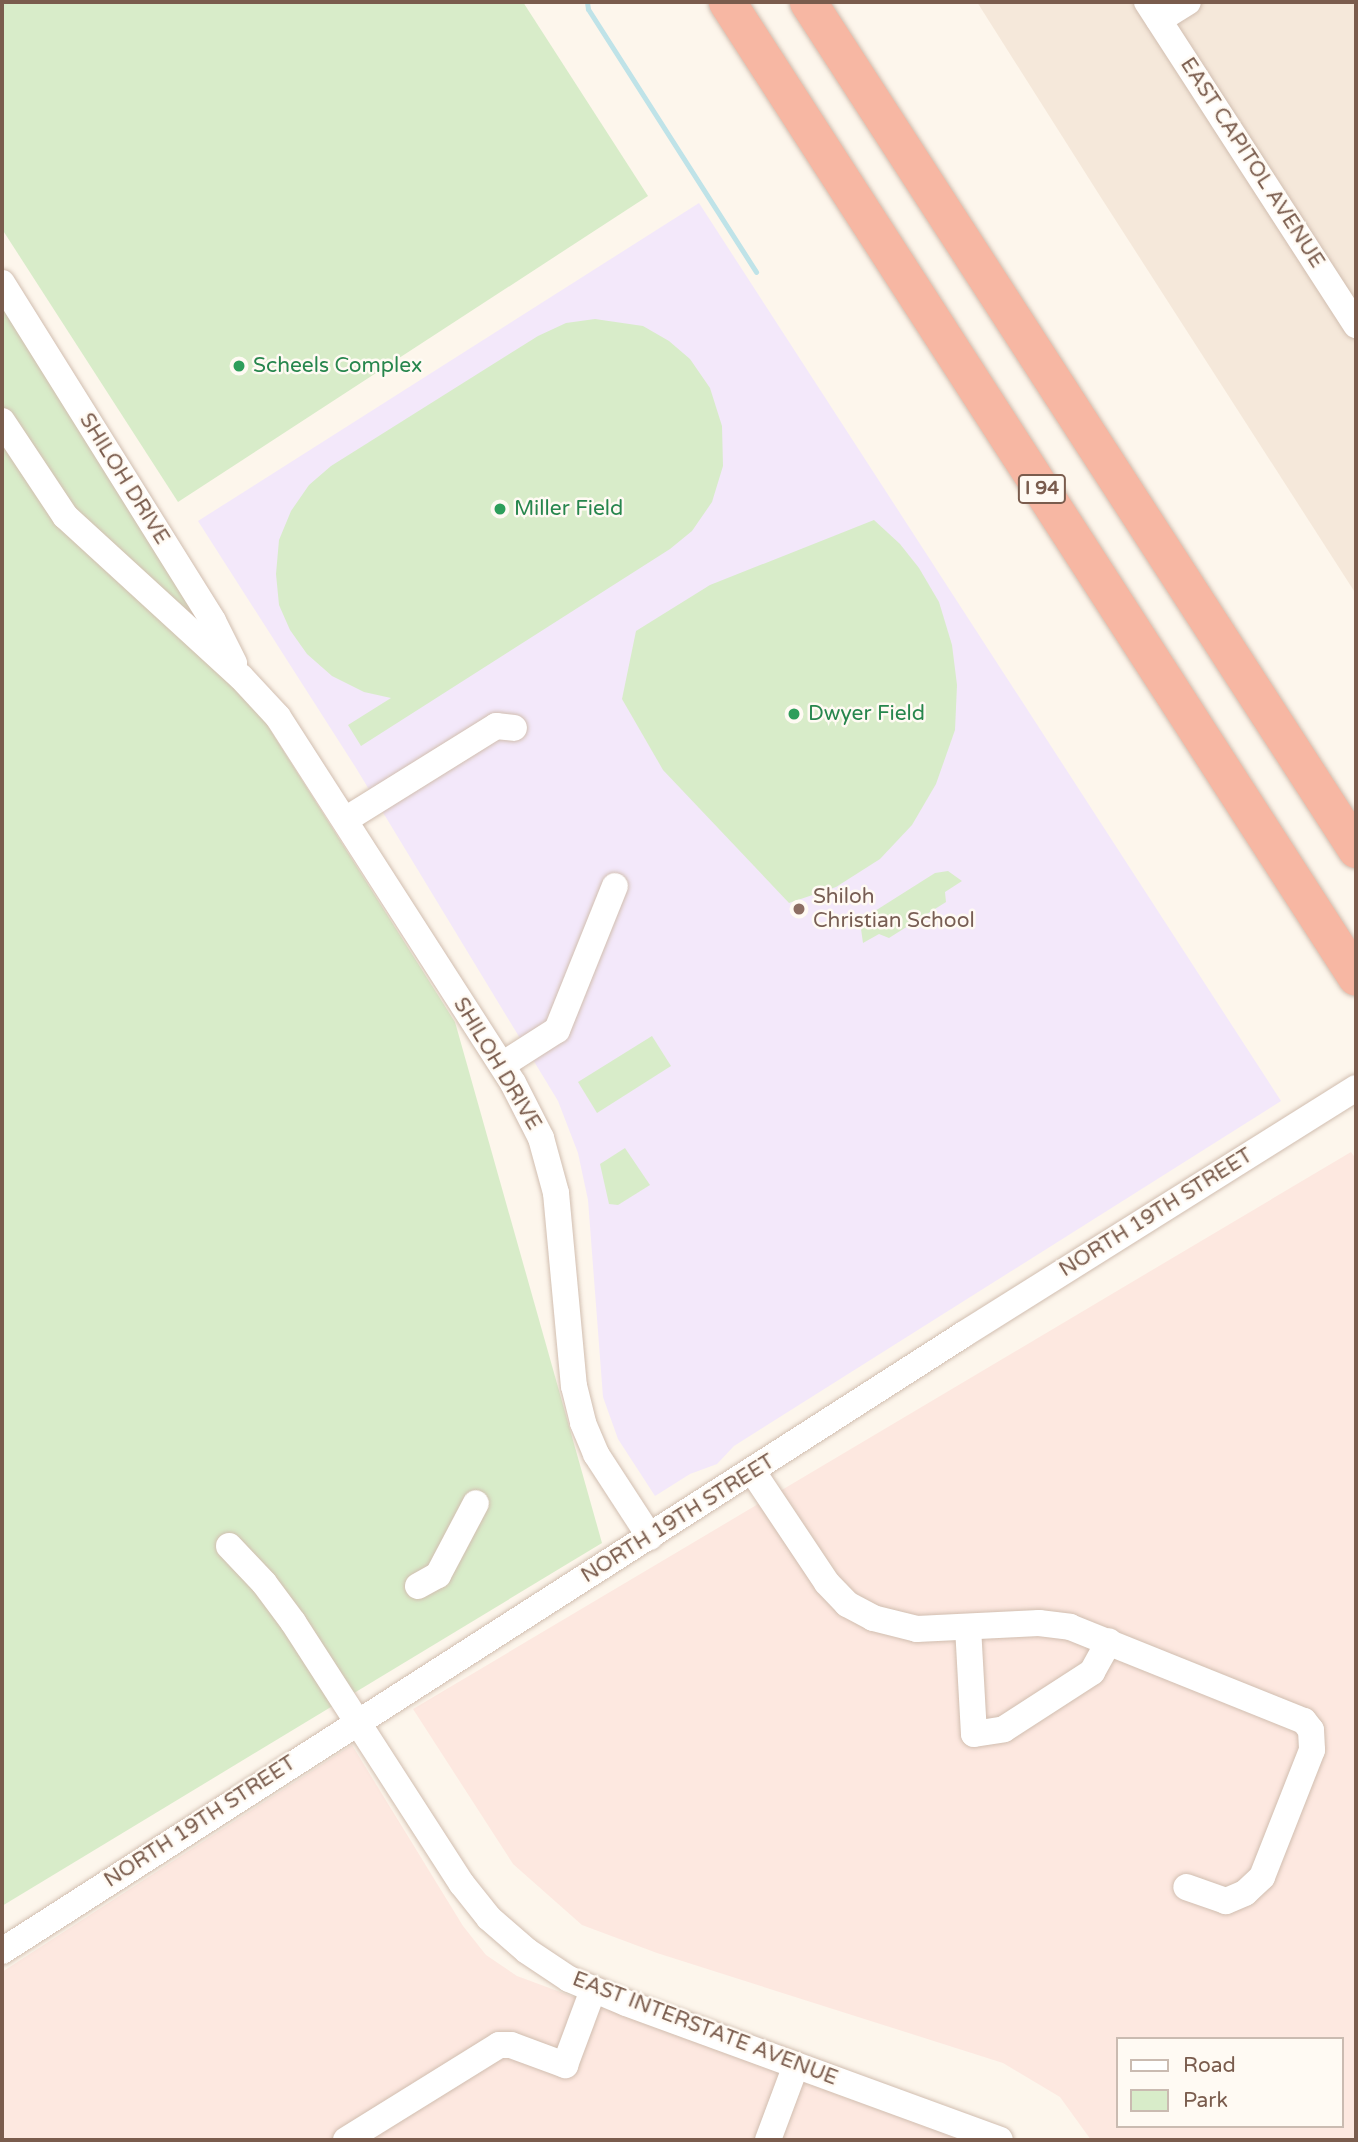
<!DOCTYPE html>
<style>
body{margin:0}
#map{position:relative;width:1358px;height:2142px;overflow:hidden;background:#fdf6ec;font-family:"Varela Round",sans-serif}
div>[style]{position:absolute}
.residential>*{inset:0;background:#f5e8da}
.commercial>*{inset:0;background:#fde8e0}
.education>*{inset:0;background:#f3e8fa}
.green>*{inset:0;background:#d8ecc9}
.stream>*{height:5px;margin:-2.5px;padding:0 2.5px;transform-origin:2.5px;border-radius:2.5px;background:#bfe3e8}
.roads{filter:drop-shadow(0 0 2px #d1beb0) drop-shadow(0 0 2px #d1beb0)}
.minor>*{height:26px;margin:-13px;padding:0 13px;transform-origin:13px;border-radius:13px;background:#fff}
.highway>*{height:37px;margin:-18.5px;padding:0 18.5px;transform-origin:18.5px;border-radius:18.5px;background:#f7b7a3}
.dots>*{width:19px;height:19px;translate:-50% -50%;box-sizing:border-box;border:4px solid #fffaf3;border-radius:50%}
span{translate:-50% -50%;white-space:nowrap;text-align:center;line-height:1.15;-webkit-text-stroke:5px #fffaf3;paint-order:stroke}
.shield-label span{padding:2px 5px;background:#fffaf3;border:2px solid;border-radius:5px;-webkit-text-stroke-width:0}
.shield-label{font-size:19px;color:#7a5c4d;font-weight:700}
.street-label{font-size:21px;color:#7a5c4d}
.leisure-label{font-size:21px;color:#27864d}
.left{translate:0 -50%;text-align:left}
.education-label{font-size:21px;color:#785e54}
.frame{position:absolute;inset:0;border:4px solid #7a5c4d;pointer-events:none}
.legend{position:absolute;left:1116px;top:2037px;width:228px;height:91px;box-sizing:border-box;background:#fffaf3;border:2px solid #cabbb1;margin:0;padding:9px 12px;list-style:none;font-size:21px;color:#7a5c4d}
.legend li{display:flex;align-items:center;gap:14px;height:35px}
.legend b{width:35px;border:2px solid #cabbb1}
</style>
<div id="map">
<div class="residential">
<i style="clip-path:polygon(977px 2px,1356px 2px,1356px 594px,1100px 196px)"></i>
</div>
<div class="commercial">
<i style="clip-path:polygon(evenodd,1351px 1152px,1356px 1159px,1356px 2140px,1091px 2140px,1060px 2097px,1003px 2063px,657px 1953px,582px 1925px,513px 1864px,413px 1709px,1351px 1152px,1118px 2039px,1342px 2039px,1342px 2126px,1118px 2126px,1118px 2039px)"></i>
<i style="clip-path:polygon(352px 1745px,463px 1926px,486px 1955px,517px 1976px,882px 2111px,971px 2140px,2px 2140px,2px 1972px)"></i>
</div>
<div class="education">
<i style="clip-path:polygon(699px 203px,1281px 1101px,734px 1446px,717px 1464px,690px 1474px,655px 1496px,618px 1439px,603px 1397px,588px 1200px,578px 1153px,558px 1101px,356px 768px,198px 521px)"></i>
</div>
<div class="green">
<i style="clip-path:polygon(2px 2px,523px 2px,648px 196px,178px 502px,2px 229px)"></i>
<i style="clip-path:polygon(2px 306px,455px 1022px,602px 1543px,2px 1906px)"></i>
<i style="clip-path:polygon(595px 319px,643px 326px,669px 341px,690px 359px,710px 388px,722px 426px,723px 466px,712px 502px,692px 531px,670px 549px,361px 746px,348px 725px,391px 698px,364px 692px,332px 676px,307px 654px,290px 630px,279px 605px,276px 574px,279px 540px,291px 511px,309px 485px,331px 466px,538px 336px,566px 323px)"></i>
<i style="clip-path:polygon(874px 520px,900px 544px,919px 568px,939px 602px,952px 645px,957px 685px,955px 730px,936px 784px,912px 825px,880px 859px,836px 887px,789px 903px,663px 770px,622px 699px,636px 631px,710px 585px)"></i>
<i style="clip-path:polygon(948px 871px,962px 881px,945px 892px,946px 902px,889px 938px,879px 934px,863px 943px,861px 929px,867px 916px,935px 873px)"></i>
<i style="clip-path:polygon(652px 1036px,671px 1066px,597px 1113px,578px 1082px)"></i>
<i style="clip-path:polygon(625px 1148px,650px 1185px,618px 1205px,609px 1204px,600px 1164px)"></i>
</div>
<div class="stream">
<i style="left:587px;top:2px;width:7px;rotate:82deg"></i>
<i style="left:588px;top:9px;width:312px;rotate:57.4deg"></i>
</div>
<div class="roads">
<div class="minor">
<i style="left:1147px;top:2px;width:385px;rotate:57.1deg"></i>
<i style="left:1159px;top:20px;width:34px;rotate:-32deg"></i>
<i style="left:2px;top:283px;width:398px;rotate:58deg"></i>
<i style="left:213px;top:621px;width:47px;rotate:63.4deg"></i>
<i style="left:2px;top:421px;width:114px;rotate:56.4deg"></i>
<i style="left:65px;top:516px;width:239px;rotate:42.5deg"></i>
<i style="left:241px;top:677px;width:54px;rotate:47.2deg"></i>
<i style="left:278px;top:717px;width:435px;rotate:57.3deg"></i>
<i style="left:513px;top:1083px;width:62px;rotate:63deg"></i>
<i style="left:541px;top:1138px;width:57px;rotate:74.7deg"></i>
<i style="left:556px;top:1193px;width:194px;rotate:84.7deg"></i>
<i style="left:574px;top:1386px;width:38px;rotate:76deg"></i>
<i style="left:583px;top:1423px;width:34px;rotate:67deg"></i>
<i style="left:596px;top:1454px;width:99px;rotate:57deg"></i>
<i style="left:345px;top:820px;width:178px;rotate:-31.9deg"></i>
<i style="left:496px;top:726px;width:18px;rotate:6deg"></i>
<i style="left:502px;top:1065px;width:65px;rotate:-32.5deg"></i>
<i style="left:557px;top:1030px;width:155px;rotate:-68.1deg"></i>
<i style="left:753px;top:1472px;width:133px;rotate:56.3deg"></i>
<i style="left:827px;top:1583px;width:29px;rotate:46deg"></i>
<i style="left:847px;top:1604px;width:30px;rotate:28deg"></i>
<i style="left:873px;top:1618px;width:45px;rotate:14deg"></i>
<i style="left:917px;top:1629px;width:122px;rotate:-2.8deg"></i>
<i style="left:1039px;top:1623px;width:31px;rotate:7deg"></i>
<i style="left:1070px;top:1627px;width:252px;rotate:21.9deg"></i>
<i style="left:1304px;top:1721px;width:11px;rotate:52deg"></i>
<i style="left:1311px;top:1730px;width:20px;rotate:87deg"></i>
<i style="left:1312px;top:1750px;width:136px;rotate:111.5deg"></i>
<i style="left:1262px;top:1877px;width:23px;rotate:137deg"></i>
<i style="left:1245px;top:1893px;width:21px;rotate:157deg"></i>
<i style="left:1226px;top:1901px;width:42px;rotate:-160.7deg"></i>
<i style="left:229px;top:1546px;width:51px;rotate:46.6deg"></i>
<i style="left:264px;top:1583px;width:49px;rotate:53.4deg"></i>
<i style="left:293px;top:1622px;width:312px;rotate:57.2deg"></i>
<i style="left:462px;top:1884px;width:43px;rotate:51.5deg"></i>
<i style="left:489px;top:1918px;width:50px;rotate:41deg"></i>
<i style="left:527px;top:1951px;width:50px;rotate:33.7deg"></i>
<i style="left:569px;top:1979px;width:62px;rotate:22.8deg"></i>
<i style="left:626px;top:2003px;width:398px;rotate:20.1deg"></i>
<i style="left:418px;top:1586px;width:23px;rotate:-29deg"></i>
<i style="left:438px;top:1575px;width:81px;rotate:-62.2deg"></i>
<i style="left:968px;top:1627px;width:107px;rotate:86.8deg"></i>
<i style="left:974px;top:1734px;width:30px;rotate:-9deg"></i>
<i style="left:1004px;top:1729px;width:105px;rotate:-32.9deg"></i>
<i style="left:1092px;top:1672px;width:35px;rotate:-61deg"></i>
<i style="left:2px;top:1951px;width:1143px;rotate:-32.67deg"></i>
<i style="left:964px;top:1334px;width:463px;rotate:-32.1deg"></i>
<i style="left:346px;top:2140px;width:180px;rotate:-31.8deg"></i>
<i style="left:499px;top:2045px;width:12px"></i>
<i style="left:511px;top:2045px;width:58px;rotate:20.3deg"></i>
<i style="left:565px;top:2065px;width:80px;rotate:-69.5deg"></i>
<i style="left:768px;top:2140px;width:80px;rotate:-69.5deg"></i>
</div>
<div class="highway">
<i style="left:727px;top:2px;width:1160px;rotate:57.17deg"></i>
<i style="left:808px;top:2px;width:1009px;rotate:57.1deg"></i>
</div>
</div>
<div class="dots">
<i style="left:239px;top:366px;background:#2e9e5b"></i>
<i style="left:500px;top:509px;background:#2e9e5b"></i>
<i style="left:794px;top:714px;background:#2e9e5b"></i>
<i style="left:799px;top:909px;background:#8d6e63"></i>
</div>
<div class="shield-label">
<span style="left:1042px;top:489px">I 94</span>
</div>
<div class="street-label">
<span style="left:1252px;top:163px;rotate:57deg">EAST CAPITOL AVENUE</span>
<span style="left:124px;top:479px;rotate:58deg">SHILOH DRIVE</span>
<span style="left:497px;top:1064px;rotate:59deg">SHILOH DRIVE</span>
<span style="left:1156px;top:1213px;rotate:-32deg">NORTH 19TH STREET</span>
<span style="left:678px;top:1519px;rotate:-32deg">NORTH 19TH STREET</span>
<span style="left:200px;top:1822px;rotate:-33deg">NORTH 19TH STREET</span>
<span style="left:705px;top:2029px;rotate:21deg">EAST INTERSTATE AVENUE</span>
</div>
<div class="leisure-label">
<span class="left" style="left:253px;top:366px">Scheels Complex</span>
<span class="left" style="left:514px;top:509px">Miller Field</span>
<span class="left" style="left:808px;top:714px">Dwyer Field</span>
</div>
<div class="education-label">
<span class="left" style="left:813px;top:909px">Shiloh<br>Christian School</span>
</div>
<div class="frame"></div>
<ul class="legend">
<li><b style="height:9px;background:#fff"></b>Road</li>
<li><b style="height:19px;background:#d8ecc9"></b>Park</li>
</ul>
</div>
